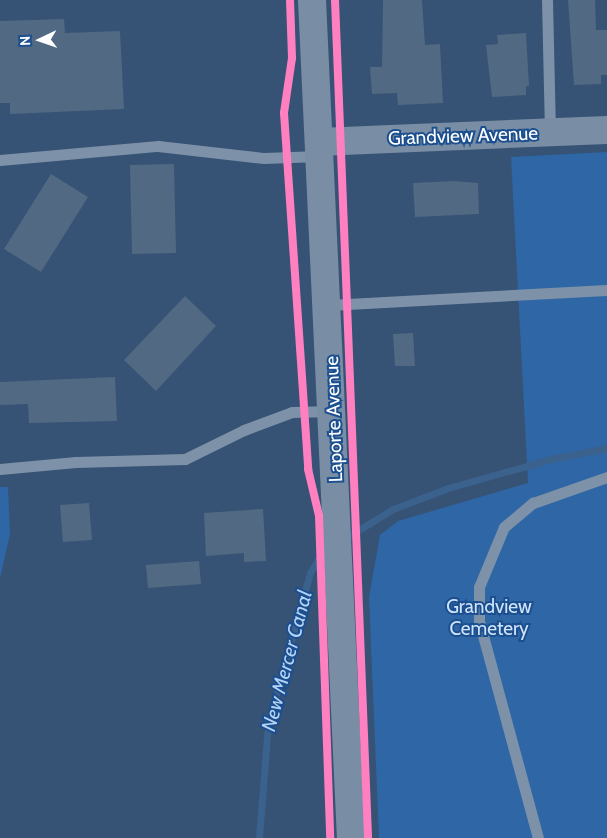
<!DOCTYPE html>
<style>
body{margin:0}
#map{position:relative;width:607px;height:838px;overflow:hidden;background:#365274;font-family:Cabin,sans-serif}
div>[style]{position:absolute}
.green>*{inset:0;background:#2f66a5}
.stream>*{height:7px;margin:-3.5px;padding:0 3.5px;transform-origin:3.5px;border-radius:3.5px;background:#3b618d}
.building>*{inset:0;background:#526984}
.lane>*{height:11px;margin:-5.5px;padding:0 5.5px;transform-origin:5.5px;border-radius:5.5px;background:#7d92a8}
.secondary>*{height:28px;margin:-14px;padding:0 14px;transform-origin:14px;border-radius:14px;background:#798da4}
.cycleway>*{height:8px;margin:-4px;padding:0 4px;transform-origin:4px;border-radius:4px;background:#ff80c0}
span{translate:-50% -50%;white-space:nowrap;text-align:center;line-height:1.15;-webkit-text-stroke:4px #1b4f8f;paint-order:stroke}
.street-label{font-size:19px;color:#fff}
.park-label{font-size:19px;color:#cfe3fa}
.water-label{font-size:20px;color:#b5d3f5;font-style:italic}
.north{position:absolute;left:15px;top:15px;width:50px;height:50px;-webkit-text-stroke:4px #1b4f8f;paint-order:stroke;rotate:267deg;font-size:14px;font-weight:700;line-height:20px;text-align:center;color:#fff}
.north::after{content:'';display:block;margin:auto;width:18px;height:22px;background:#fff;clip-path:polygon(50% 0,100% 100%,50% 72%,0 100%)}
</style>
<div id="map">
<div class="green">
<i style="clip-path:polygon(607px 152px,607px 838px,379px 838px,369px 597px,380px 535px,398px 521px,528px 483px,511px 157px)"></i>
<i style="clip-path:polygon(0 487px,8px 487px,10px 534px,0 579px)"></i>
</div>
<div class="stream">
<i style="left:344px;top:539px;width:57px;rotate:-31.5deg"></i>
<i style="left:393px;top:509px;width:59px;rotate:-20.9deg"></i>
<i style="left:448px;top:488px;width:107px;rotate:-15.7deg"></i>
<i style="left:551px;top:459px;width:57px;rotate:-11.1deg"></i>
<i style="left:259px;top:838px;width:115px;rotate:-85.5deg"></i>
<i style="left:268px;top:723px;width:156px;rotate:-74.4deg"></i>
<i style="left:310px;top:573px;width:21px;rotate:-59deg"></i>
<i style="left:321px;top:555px;width:12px;rotate:-35deg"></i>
</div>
<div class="building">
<i style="clip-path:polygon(383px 0,422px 0,425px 45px,440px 44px,443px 103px,398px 105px,397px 93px,372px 94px,370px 67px,382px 67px)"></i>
<i style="clip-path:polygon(568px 0,595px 0,596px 30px,607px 30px,607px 75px,601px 75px,601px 84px,574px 85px)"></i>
<i style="clip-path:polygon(64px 19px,65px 33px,120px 31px,124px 109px,10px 114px,10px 103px,0 103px,0 21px)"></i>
<i style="clip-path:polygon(526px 33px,529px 86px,526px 86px,526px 95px,492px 97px,486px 45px,498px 44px,497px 35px)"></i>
<i style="clip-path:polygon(174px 164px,176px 253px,132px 254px,130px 165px)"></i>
<i style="clip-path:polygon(51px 174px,88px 197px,41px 272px,4px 249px)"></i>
<i style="clip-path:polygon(454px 181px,478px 183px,479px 214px,415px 217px,413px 183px)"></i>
<i style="clip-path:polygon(185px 296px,216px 326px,156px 391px,124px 360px)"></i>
<i style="clip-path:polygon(413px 333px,415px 366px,395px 366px,393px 334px)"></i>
<i style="clip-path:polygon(115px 377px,117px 421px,29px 423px,28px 404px,0 405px,0 382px)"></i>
<i style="clip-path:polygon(89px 503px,92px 540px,63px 542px,60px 505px)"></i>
<i style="clip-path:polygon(263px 509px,266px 561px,244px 562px,244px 553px,206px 556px,204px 513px)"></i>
<i style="clip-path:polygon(199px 561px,201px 584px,148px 588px,146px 565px)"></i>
</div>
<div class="lane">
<i style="left:547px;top:0;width:133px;rotate:88.7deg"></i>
<i style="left:0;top:160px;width:159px;rotate:-5.1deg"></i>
<i style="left:158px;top:146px;width:107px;rotate:6.5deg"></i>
<i style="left:264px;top:158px;width:55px;rotate:-2.1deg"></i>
<i style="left:329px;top:305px;width:278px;rotate:-3.1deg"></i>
<i style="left:0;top:469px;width:76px;rotate:-5.3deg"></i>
<i style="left:76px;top:462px;width:109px;rotate:-1.6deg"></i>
<i style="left:185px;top:459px;width:66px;rotate:-26.2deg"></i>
<i style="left:244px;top:430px;width:51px;rotate:-20.6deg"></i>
<i style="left:292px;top:412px;width:40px;rotate:-1.4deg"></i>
<i style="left:538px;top:838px;width:225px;rotate:-105.2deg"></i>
<i style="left:479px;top:621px;width:34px;rotate:-90deg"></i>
<i style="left:479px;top:587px;width:65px;rotate:-67.4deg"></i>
<i style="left:504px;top:527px;width:38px;rotate:-40deg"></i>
<i style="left:533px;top:503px;width:78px;rotate:-19.4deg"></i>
</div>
<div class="secondary">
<i style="left:312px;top:0;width:839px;rotate:87.34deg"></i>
<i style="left:319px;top:142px;width:288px;rotate:-2.4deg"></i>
</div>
<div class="cycleway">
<i style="left:290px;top:0;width:58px;rotate:88deg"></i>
<i style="left:292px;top:58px;width:56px;rotate:98.3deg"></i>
<i style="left:284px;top:113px;width:357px;rotate:86.1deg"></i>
<i style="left:308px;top:469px;width:48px;rotate:76.8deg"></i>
<i style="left:319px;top:516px;width:322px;rotate:88deg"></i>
<i style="left:335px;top:0;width:839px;rotate:87.74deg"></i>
</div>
<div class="street-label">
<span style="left:463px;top:136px;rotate:-2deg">Grandview Avenue</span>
<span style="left:334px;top:419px;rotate:-92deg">Laporte Avenue</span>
</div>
<div class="park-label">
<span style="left:489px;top:618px">Grandview<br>Cemetery</span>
</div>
<div class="water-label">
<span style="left:287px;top:661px;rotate:-75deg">New Mercer Canal</span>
</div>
<div class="north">N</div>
</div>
